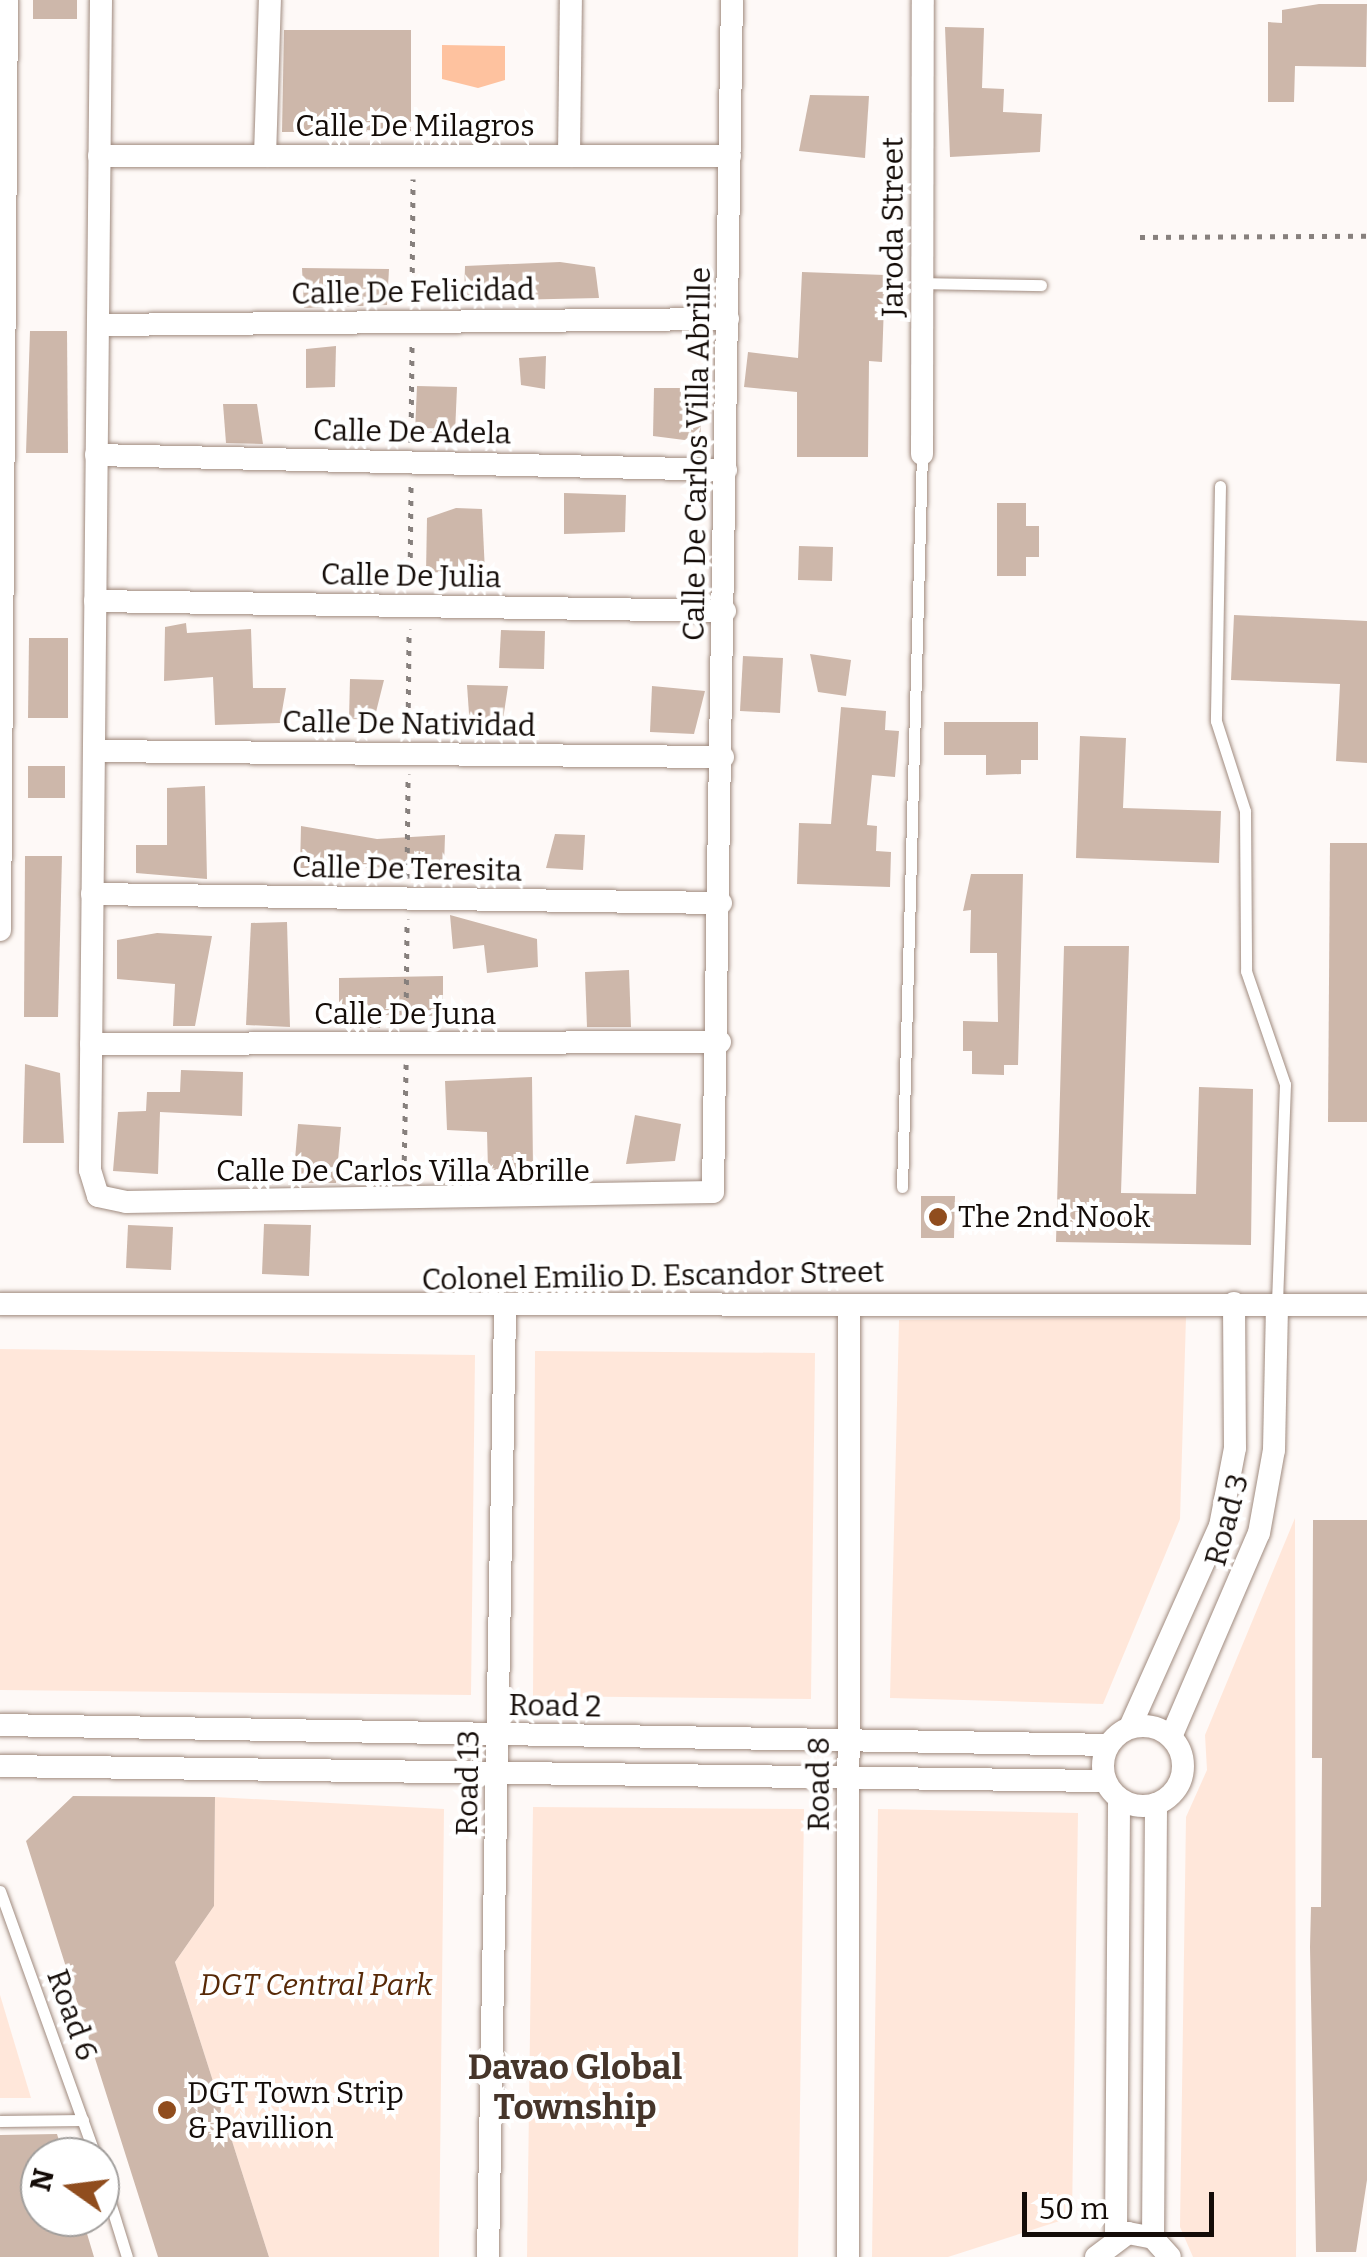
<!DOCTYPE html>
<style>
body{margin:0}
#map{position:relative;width:1367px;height:2257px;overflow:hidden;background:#fef9f7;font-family:Bitter,serif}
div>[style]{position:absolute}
.green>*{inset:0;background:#ffe7da}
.water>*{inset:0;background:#fec29f}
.building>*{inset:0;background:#cdb7aa}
.path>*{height:5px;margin-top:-2.5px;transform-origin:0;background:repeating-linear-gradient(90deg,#87807d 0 5px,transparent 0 13px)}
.roads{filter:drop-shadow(0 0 2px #a08b7f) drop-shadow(0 0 2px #a08b7f)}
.lane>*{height:11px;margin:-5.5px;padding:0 5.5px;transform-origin:5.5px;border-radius:5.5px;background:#fff}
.street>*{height:22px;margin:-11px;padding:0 11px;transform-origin:11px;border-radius:11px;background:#fff}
.street>.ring{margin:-11px;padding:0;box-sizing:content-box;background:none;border:22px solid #fff;border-radius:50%}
.dots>*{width:28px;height:28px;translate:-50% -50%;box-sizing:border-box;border:5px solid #fff;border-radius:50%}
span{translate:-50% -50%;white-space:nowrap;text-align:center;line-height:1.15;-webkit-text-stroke:8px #fff;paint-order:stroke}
.street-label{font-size:30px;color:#140c08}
.poi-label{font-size:30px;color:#140c08}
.left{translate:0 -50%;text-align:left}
.park-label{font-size:30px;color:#572907;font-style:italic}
.quarter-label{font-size:35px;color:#46352a;font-weight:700}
.north{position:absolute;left:20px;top:2137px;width:100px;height:100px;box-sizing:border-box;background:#fff;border:2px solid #a19e9c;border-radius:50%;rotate:284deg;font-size:28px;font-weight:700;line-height:40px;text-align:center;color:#140c08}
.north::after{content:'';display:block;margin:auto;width:35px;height:45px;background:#904d1e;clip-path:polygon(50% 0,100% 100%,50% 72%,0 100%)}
.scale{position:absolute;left:1022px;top:2192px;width:192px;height:45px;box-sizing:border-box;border:5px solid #140c08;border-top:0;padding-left:12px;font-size:30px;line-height:35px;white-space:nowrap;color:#140c08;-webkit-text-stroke:8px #fff;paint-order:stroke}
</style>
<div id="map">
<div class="green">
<i style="clip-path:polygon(1186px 1317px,1180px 1519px,1103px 1704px,890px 1698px,899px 1320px)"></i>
<i style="clip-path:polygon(0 1349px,475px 1355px,471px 1695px,0 1690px)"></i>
<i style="clip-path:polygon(535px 1351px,815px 1353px,811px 1699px,533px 1696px)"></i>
<i style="clip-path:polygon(1295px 1518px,1296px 2257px,1193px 2257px,1180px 2227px,1186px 1817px,1207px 1770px,1205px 1735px)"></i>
<i style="clip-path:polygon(215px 1797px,444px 1809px,439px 2257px,269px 2257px,175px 1962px,214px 1906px)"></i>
<i style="clip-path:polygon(533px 1807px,804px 1809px,798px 2257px,527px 2257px)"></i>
<i style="clip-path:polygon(878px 1809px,1078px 1813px,1072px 2217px,948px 2257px,872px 2257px)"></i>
<i style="clip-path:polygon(0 1995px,31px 2098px,0 2098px)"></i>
</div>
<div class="water">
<i style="clip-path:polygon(442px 45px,505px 46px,505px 80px,478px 88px,442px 79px)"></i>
</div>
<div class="building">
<i style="clip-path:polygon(33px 0,77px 0,77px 19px,33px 19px)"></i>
<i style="clip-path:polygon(1319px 4px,1367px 4px,1366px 67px,1295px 66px,1294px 102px,1268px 102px,1268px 22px,1282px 23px,1282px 10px)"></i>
<i style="clip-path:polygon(945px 27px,984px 28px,982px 88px,1004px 89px,1003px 112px,1042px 114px,1040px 152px,950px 157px)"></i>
<i style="clip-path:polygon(284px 30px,411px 30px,411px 131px,282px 132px)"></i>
<i style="clip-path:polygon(810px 95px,869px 96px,865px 158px,799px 151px)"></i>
<i style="clip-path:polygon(560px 262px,595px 267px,599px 298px,464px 301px,465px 266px)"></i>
<i style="clip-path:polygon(302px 268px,389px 269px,387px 305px,304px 308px)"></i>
<i style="clip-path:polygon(802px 272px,885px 275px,882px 362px,869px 361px,868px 457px,797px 457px,797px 392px,744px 387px,748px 352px,798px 358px)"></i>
<i style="clip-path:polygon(30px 331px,67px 331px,68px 453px,26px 453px)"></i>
<i style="clip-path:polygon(336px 346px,335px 387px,306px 388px,306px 349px)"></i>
<i style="clip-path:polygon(546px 356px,545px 389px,521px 385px,519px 358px)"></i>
<i style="clip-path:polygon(417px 386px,457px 387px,455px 433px,415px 432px)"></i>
<i style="clip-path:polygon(654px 388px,703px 388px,700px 442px,653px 436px)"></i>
<i style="clip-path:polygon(223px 404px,257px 404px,263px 444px,226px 443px)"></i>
<i style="clip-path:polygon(564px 493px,626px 495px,625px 532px,564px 534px)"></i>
<i style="clip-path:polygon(997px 503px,1026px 503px,1026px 526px,1039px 526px,1039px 557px,1026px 557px,1026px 576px,997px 576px)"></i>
<i style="clip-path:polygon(456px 508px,482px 509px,485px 573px,426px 573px,427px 518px)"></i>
<i style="clip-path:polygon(799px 546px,833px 547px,832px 581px,798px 580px)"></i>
<i style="clip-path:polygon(1234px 615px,1367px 621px,1367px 763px,1336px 761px,1340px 684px,1231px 680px)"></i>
<i style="clip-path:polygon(186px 623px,187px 633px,251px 629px,253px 688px,286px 688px,280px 723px,215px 725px,213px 677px,164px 681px,165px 627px)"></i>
<i style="clip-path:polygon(501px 630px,545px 631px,544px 669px,499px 668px)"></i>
<i style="clip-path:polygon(29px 638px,68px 638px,68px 718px,28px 718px)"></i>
<i style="clip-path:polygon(810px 654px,851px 660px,846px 696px,818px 692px)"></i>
<i style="clip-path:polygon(743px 656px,783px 658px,780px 713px,740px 711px)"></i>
<i style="clip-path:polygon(350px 679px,384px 680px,374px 720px,349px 720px)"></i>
<i style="clip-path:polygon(467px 685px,508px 686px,501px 733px,470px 728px)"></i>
<i style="clip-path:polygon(652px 686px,705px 691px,694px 734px,650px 732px)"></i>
<i style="clip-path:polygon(841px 707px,886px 711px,885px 730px,899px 731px,895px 777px,872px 775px,867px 825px,877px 826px,876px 851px,891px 852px,890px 887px,797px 884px,799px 823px,831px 824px)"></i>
<i style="clip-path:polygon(944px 722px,1038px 722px,1038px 760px,1021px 760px,1021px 774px,986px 775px,986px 755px,944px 755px)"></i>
<i style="clip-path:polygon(1080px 736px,1126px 738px,1123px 808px,1221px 811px,1219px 863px,1076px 858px)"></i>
<i style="clip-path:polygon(28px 766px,65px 766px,65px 798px,28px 798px)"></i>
<i style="clip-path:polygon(205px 786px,207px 879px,136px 873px,136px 845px,167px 845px,167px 788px)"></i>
<i style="clip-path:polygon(301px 826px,377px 839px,445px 835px,444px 867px,300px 868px)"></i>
<i style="clip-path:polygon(555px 834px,585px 835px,583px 870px,546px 868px)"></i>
<i style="clip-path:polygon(1330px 843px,1367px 843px,1367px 1122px,1328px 1122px)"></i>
<i style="clip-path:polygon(25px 856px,62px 856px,58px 1017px,24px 1017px)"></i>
<i style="clip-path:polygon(971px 874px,1023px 874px,1018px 1065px,1004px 1065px,1004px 1075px,972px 1074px,972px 1051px,963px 1051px,963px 1021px,998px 1022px,997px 953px,970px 953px,971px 910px,963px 911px)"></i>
<i style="clip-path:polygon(450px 915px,537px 939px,538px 967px,487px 973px,484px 945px,453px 949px)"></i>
<i style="clip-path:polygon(287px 922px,290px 1027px,246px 1025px,251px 923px)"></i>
<i style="clip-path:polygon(157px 933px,212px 936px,195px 1026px,173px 1026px,175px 984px,117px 979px,117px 940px)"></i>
<i style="clip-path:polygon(1064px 946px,1129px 946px,1121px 1193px,1196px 1194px,1199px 1087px,1253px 1089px,1251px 1245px,1056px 1242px)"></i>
<i style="clip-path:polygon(629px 970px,631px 1027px,587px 1027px,585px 972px)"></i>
<i style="clip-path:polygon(443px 976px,443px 1016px,380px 1015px,380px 1028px,339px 1028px,339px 978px)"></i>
<i style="clip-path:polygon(25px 1064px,60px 1073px,64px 1143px,23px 1143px)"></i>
<i style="clip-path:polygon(181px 1070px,243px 1072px,242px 1116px,160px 1112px,158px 1174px,113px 1171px,118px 1112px,146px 1111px,147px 1092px,180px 1092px)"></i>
<i style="clip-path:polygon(532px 1077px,533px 1169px,488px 1170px,487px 1132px,447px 1130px,445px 1081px)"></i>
<i style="clip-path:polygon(635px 1115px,681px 1124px,675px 1161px,626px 1164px)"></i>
<i style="clip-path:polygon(298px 1124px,341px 1127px,336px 1183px,293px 1183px)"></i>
<i style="clip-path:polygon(921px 1196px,955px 1196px,954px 1238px,921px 1238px)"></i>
<i style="clip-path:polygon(264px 1224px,311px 1225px,309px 1276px,262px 1274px)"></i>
<i style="clip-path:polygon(128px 1225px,173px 1227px,171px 1270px,126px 1268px)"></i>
<i style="clip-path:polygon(1313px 1520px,1367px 1520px,1367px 2180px,1356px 2252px,1316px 2252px,1310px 1947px,1311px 1907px,1321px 1907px,1322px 1758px,1312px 1758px)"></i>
<i style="clip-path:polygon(73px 1796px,215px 1797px,214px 1906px,175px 1962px,269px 2257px,158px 2257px,26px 1841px)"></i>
<i style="clip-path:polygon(57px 2134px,64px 2157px,40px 2157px,40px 2217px,82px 2217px,94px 2257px,0 2257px,0 2135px)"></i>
</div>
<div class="path">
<i style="left:1140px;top:237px;width:227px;rotate:-0.3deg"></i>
<i style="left:412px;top:298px;width:119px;rotate:-89.5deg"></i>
<i style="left:411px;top:443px;width:99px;rotate:-89.4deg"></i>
<i style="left:410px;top:583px;width:99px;rotate:-89.4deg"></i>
<i style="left:408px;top:733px;width:104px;rotate:-89.4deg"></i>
<i style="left:407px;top:878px;width:104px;rotate:-89.4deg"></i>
<i style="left:406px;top:1023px;width:104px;rotate:-89.4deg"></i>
<i style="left:404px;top:1173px;width:109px;rotate:-88.9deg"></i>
</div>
<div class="roads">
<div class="lane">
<i style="left:922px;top:283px;width:119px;rotate:1deg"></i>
<i style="left:1220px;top:486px;width:235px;rotate:91deg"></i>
<i style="left:1216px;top:721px;width:95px;rotate:72.1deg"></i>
<i style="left:1245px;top:811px;width:160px;rotate:89.6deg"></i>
<i style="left:1246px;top:971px;width:120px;rotate:71deg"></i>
<i style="left:1285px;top:1084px;width:220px;rotate:92.1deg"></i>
<i style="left:902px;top:1187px;width:733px;rotate:-88.44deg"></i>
<i style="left:0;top:1891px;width:283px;rotate:70.2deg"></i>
<i style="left:0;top:2121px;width:83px;rotate:-0.7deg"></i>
<i style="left:100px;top:2170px;width:91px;rotate:72.8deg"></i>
</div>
<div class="street">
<i style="left:101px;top:0;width:1170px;rotate:90.54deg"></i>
<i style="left:90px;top:1170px;width:27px;rotate:73deg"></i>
<i style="left:98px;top:1196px;width:29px;rotate:12deg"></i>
<i style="left:126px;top:1202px;width:587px;rotate:-0.98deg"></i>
<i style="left:713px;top:1192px;width:1192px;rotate:-89.09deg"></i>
<i style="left:99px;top:156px;width:631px"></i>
<i style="left:265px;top:156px;width:156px;rotate:-88.2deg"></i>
<i style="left:569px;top:156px;width:156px;rotate:-89.3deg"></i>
<i style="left:98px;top:325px;width:630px;rotate:-0.55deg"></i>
<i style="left:922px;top:454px;width:454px;rotate:-89.9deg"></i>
<i style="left:96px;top:455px;width:630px;rotate:1.36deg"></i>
<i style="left:95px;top:601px;width:630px;rotate:0.91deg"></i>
<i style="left:94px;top:751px;width:629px;rotate:0.55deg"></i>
<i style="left:92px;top:894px;width:629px;rotate:0.82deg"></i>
<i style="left:0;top:930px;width:930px;rotate:-89.57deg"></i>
<i style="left:91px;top:1044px;width:629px;rotate:-0.18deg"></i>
<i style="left:0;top:1304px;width:1367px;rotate:0.04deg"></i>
<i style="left:0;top:1725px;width:1108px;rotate:1.03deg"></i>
<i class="ring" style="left:1103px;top:1726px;width:58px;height:58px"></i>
<i style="left:1130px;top:1727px;width:220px;rotate:-65.9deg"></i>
<i style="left:1220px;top:1526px;width:79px;rotate:-79.1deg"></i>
<i style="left:1235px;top:1448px;width:145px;rotate:-90.4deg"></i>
<i style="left:1171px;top:1737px;width:222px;rotate:-66.7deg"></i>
<i style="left:1259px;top:1533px;width:84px;rotate:-79.8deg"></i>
<i style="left:1274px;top:1450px;width:146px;rotate:-88.8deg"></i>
<i style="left:0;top:1766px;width:1105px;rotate:0.78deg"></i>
<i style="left:1116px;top:2236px;width:437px;rotate:-89.6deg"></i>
<i style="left:1153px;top:2238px;width:434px;rotate:-89.6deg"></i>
<i style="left:488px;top:2257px;width:947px;rotate:-88.97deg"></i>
<i style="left:848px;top:2257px;width:947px;rotate:-89.94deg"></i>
<i style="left:1096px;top:2257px;width:40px;rotate:-37deg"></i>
<i style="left:1128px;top:2233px;width:25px;rotate:11deg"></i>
<i style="left:1153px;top:2238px;width:25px;rotate:48deg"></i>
</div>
</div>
<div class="dots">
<i style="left:938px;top:1217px;background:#904d1e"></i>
<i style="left:167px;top:2110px;background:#904d1e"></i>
</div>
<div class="street-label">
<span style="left:415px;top:126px">Calle De Milagros</span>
<span style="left:893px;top:227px;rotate:-90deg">Jaroda Street</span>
<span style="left:413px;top:292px;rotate:-1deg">Calle De Felicidad</span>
<span style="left:412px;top:432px;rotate:1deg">Calle De Adela</span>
<span style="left:697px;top:454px;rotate:-89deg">Calle De Carlos Villa Abrille</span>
<span style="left:411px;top:576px;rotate:1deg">Calle De Julia</span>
<span style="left:409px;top:724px;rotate:1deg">Calle De Natividad</span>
<span style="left:407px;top:869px;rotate:1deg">Calle De Teresita</span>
<span style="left:405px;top:1014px">Calle De Juna</span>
<span style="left:403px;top:1171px">Calle De Carlos Villa Abrille</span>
<span style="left:653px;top:1276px;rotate:-1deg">Colonel Emilio D. Escandor Street</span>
<span style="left:1227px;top:1520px;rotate:-75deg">Road 3</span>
<span style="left:555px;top:1706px;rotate:1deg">Road 2</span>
<span style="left:468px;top:1783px;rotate:-89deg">Road 13</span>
<span style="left:819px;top:1784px;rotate:-90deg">Road 8</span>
<span style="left:72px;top:2015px;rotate:70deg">Road 6</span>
</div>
<div class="poi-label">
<span class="left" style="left:958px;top:1217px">The 2nd Nook</span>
<span class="left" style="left:187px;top:2110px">DGT Town Strip<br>&amp; Pavillion</span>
</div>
<div class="park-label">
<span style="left:316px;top:1985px">DGT Central Park</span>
</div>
<div class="quarter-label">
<span style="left:575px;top:2087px">Davao Global<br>Township</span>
</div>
<div class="north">N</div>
<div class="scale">50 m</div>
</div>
